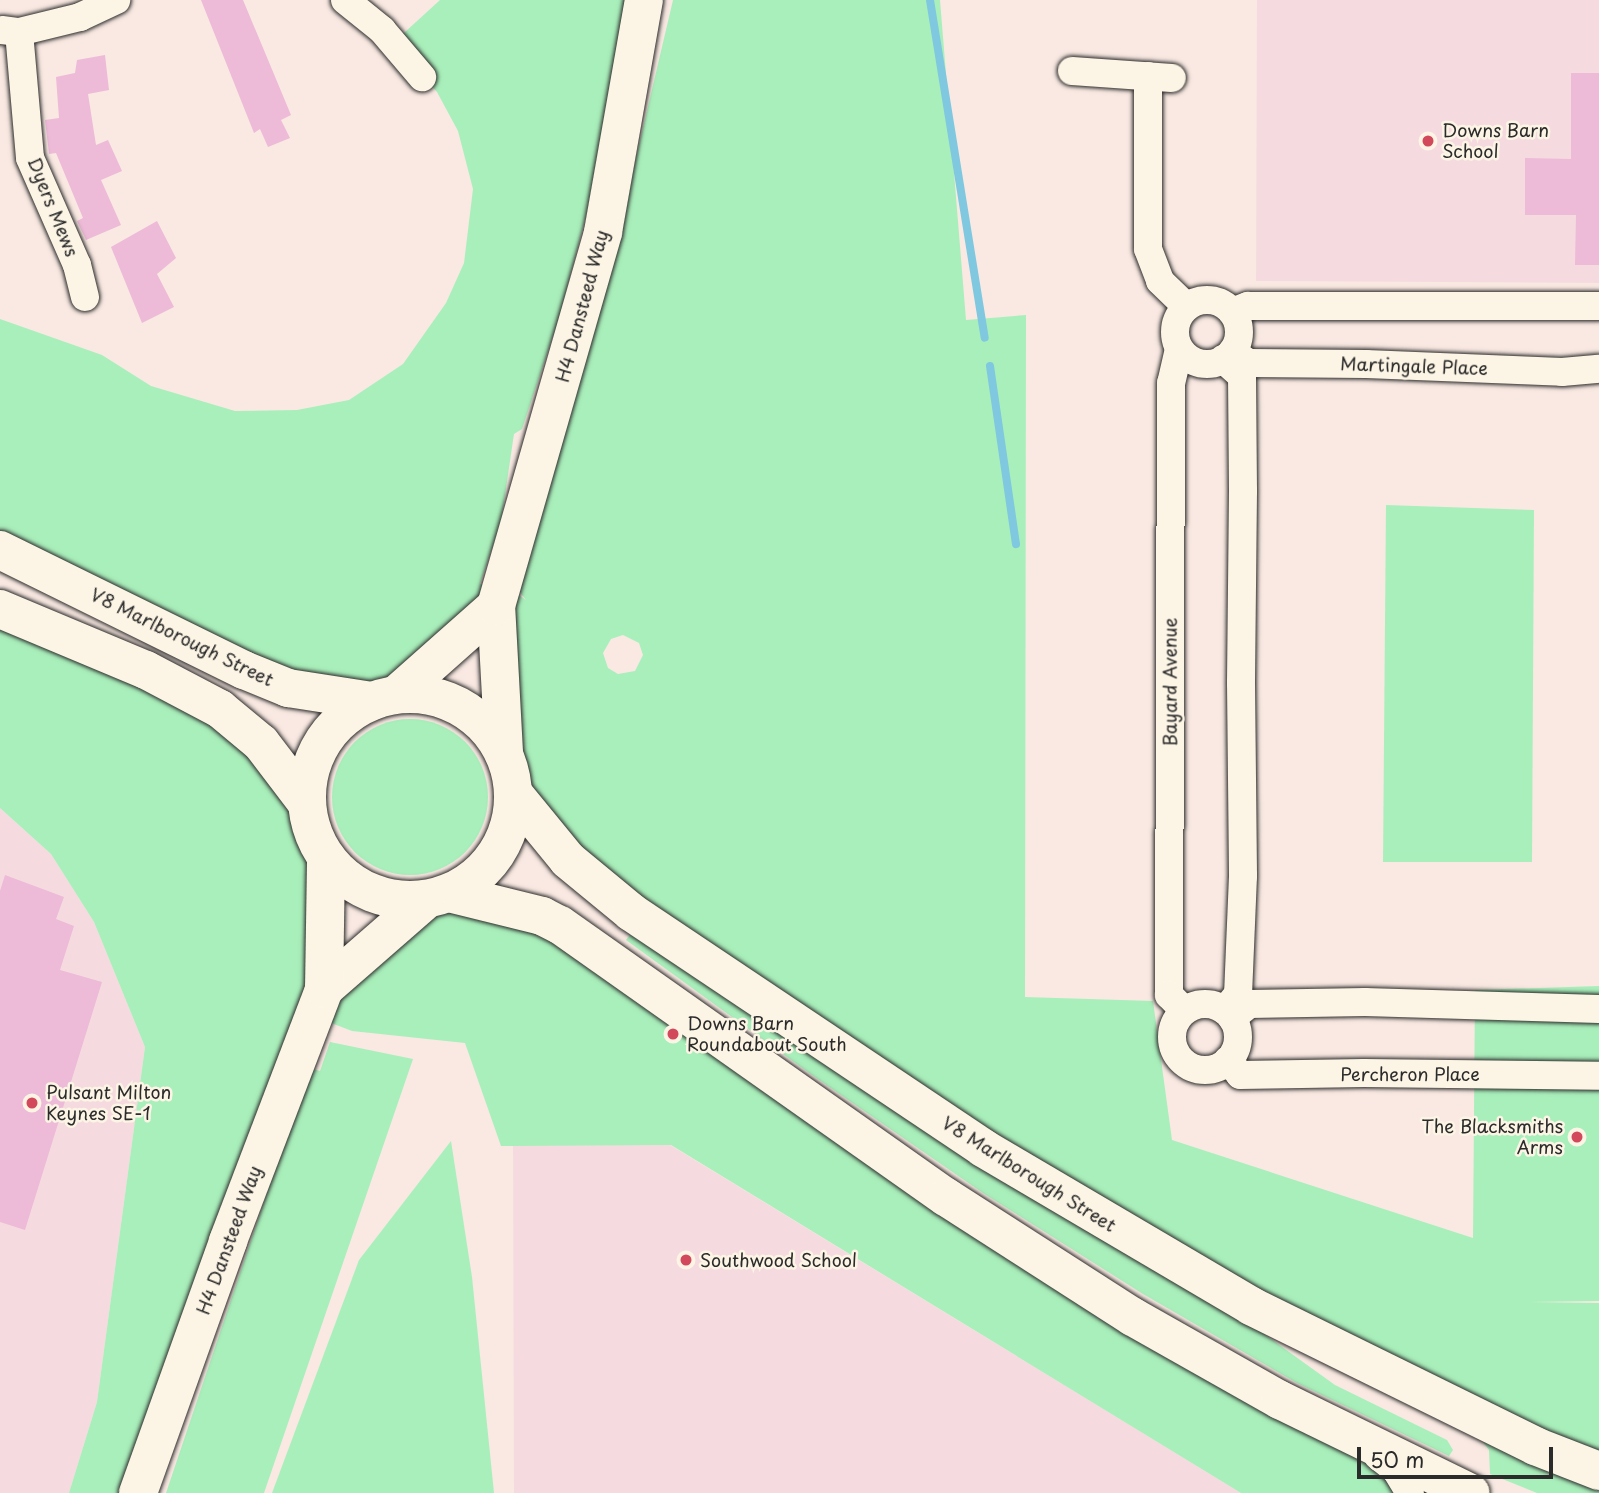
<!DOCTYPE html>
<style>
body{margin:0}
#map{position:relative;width:1599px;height:1493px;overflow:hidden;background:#f9e9e2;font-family:"Playpen Sans",sans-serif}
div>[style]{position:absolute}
.built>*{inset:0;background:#f5dbdf}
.green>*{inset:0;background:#a9efbb}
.round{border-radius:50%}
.stream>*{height:8px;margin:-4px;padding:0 4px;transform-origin:4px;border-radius:4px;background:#7fc8df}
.building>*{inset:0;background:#edbad8}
.roads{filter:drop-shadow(0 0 2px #2b2b2b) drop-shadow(0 0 2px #2b2b2b)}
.street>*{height:28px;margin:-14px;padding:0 14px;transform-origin:14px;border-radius:14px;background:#fcf5e5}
.street>.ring{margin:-14px;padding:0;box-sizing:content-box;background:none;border:28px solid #fcf5e5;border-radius:50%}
.secondary>*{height:38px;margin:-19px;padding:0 19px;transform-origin:19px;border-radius:19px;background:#fcf5e5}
.secondary>.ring{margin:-19px;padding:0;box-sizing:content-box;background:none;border:38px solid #fcf5e5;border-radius:50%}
.dots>*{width:19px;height:19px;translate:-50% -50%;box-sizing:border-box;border:4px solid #fcf5e5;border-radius:50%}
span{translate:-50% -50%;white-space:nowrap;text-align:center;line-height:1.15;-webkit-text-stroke:5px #fcf5e5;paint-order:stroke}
.poi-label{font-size:18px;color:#2b2b2b}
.left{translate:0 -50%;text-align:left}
.right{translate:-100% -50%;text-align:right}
.street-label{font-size:18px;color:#2b2b2b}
.scale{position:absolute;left:1357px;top:1447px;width:196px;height:32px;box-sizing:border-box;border:4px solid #2b2b2b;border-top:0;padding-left:9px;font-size:21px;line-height:24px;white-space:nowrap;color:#2b2b2b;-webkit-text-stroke:5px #fcf5e5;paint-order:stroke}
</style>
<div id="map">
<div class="built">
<i style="clip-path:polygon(1257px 0,1599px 0,1599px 283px,1256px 281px)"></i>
<i style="clip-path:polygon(0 808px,51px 854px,94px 922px,145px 1047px,97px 1402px,69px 1493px,0 1493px)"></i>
<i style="clip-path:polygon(513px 1145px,670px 1145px,1241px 1493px,514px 1493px)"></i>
</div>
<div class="green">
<i style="clip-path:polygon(evenodd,440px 0,628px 0,599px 167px,559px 318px,522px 429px,514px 434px,501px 522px,480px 584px,502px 583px,526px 600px,518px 590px,609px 273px,673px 0,940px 0,966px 320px,1026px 315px,1025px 997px,1153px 1001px,1172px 1140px,1473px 1238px,1475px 990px,1599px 986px,1599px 1301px,1530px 1302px,1599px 1303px,1599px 1450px,1535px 1446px,1251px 1306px,785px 1015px,514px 794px,504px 752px,495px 607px,397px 694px,288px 688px,0 550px,0 319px,102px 355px,151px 386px,235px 411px,297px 410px,349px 400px,403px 364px,446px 303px,464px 263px,473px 189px,458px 131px,437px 92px,393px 43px,440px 0,623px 635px,639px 643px,643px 655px,635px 671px,618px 674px,608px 668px,603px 653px,611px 639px,623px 635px)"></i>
<i style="clip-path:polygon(1386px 505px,1534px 510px,1532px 862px,1383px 862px)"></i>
<i style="clip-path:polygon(0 609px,220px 709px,307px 808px,316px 841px,326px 858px,325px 988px,426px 900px,542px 916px,1280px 1400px,1410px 1493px,1241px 1493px,671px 1145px,501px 1146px,465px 1043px,352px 1031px,313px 1016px,138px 1493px,69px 1493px,97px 1402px,145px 1047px,94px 922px,51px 854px,0 808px)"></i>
<i class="round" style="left:332px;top:719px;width:156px;height:156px"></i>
<i style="clip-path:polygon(637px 926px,1250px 1324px,1335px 1385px,1447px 1440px,1453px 1450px,1449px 1456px,1297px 1383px,1143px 1294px,983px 1193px,812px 1075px,626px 940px)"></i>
<i style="clip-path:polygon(330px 1042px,413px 1059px,264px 1493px,166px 1493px,309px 1068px,320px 1071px)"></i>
<i style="clip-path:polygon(451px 1141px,472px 1277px,494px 1493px,272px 1493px,359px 1260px)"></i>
<i style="clip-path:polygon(1486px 1435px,1599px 1480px,1599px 1493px,1537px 1493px,1490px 1474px,1489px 1450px,1483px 1442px)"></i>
</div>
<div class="stream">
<i style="left:930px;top:0;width:342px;rotate:80.8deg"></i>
<i style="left:990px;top:366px;width:180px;rotate:81.7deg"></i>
</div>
<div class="building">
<i style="clip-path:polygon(201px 0,243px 0,291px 115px,281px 120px,290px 138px,268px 147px,260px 129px,254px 133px)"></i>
<i style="clip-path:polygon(105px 55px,109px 90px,88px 94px,96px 145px,108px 140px,122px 171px,101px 180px,121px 225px,86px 240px,77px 221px,83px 218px,56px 153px,49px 154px,45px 120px,59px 118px,56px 77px,75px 73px,77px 60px)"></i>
<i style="clip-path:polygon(1571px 73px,1599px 73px,1599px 265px,1575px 265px,1576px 215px,1525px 215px,1525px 158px,1571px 159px)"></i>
<i style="clip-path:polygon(157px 221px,176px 258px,157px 274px,174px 307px,142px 323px,111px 247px)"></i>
<i style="clip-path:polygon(5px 875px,64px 897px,56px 919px,74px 926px,60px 970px,102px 982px,25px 1230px,0 1222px,0 891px)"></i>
</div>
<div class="roads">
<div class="street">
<i style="left:345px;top:0;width:48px;rotate:39deg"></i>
<i style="left:382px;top:30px;width:62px;rotate:49.6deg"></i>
<i style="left:2px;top:30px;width:17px;rotate:7deg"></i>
<i style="left:19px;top:32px;width:63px;rotate:-13.8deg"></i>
<i style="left:80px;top:17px;width:40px;rotate:-25deg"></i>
<i style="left:19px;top:32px;width:126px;rotate:85deg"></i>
<i style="left:30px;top:158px;width:117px;rotate:66.3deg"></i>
<i style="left:77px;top:265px;width:33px;rotate:76deg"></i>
<i style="left:1072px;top:71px;width:100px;rotate:4deg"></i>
<i style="left:1148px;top:76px;width:173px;rotate:90deg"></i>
<i style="left:1148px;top:249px;width:34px;rotate:69deg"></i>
<i style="left:1160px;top:281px;width:37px;rotate:44deg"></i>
<i class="ring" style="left:1175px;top:300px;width:36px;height:36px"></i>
<i style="left:1232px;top:312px;width:17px;rotate:-21deg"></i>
<i style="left:1248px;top:306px;width:351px"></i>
<i style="left:1179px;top:349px;width:35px;rotate:103deg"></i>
<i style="left:1171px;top:383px;width:612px;rotate:90.19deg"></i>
<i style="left:1169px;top:995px;width:21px;rotate:45deg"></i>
<i style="left:1232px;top:352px;width:20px;rotate:33deg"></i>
<i style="left:1249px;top:363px;width:117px;rotate:0.5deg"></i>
<i style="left:1366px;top:364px;width:196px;rotate:2.3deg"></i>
<i style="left:1562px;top:372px;width:37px;rotate:-5deg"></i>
<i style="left:1223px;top:359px;width:25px;rotate:42deg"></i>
<i style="left:1242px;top:376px;width:115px;rotate:89.5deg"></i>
<i style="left:1243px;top:491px;width:192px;rotate:90.6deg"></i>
<i style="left:1241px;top:683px;width:193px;rotate:89.4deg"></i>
<i style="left:1243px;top:876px;width:118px;rotate:92.4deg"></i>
<i style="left:1238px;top:994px;width:21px;rotate:129deg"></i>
<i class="ring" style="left:1172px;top:1004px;width:38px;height:38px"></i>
<i style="left:1232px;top:1018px;width:22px;rotate:-39deg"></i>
<i style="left:1249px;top:1004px;width:116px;rotate:-1deg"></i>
<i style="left:1365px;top:1002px;width:234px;rotate:1.7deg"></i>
<i style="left:1228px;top:1060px;width:19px;rotate:51deg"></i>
<i style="left:1240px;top:1075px;width:124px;rotate:-0.9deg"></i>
<i style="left:1364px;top:1073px;width:235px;rotate:0.7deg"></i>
<i style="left:1378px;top:1456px;width:23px;rotate:38deg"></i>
<i style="left:1396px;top:1470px;width:27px;rotate:59deg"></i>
</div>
<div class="secondary">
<i style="left:0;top:550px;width:272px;rotate:26.2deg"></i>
<i style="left:244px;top:670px;width:48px;rotate:22.2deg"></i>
<i style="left:288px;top:688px;width:85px;rotate:8.8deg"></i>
<i style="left:0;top:609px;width:158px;rotate:22.7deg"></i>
<i style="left:146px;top:670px;width:84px;rotate:27.8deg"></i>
<i style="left:220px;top:709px;width:53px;rotate:39.7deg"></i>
<i style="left:261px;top:743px;width:74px;rotate:52.7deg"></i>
<i class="ring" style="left:307px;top:694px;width:168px;height:168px"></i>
<i style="left:397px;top:694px;width:132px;rotate:-41.6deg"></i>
<i style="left:504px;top:752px;width:146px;rotate:-93.1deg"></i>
<i style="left:496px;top:606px;width:389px;rotate:-74deg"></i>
<i style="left:603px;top:232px;width:236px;rotate:-80deg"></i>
<i style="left:514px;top:794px;width:85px;rotate:50.7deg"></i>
<i style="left:568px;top:860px;width:82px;rotate:39.5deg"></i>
<i style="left:631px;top:912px;width:424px;rotate:33.8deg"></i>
<i style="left:983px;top:1148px;width:311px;rotate:30.5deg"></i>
<i style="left:1251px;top:1306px;width:317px;rotate:26.2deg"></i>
<i style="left:1535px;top:1446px;width:69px;rotate:21.3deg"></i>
<i style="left:449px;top:893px;width:96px;rotate:13.9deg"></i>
<i style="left:542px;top:916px;width:20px;rotate:27deg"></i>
<i style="left:560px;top:925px;width:472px;rotate:35.2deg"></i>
<i style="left:946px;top:1197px;width:222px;rotate:32.7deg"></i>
<i style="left:1133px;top:1317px;width:169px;rotate:29.5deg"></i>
<i style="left:1280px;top:1400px;width:212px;rotate:26deg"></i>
<i style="left:324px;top:989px;width:135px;rotate:-41.1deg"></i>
<i style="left:138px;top:1493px;width:268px;rotate:-70.3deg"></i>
<i style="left:228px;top:1241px;width:270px;rotate:-69.1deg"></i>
<i style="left:324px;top:989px;width:131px;rotate:-89.1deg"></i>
</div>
</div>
<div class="dots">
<i style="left:1428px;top:141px;background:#d1495b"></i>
<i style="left:673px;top:1034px;background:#d1495b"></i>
<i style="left:32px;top:1103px;background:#d1495b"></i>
<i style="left:1577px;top:1137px;background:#d1495b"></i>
<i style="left:686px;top:1260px;background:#d1495b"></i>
</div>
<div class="poi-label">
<span class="left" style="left:1442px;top:141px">Downs Barn<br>School</span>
<span class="left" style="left:687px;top:1034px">Downs Barn<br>Roundabout South</span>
<span class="left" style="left:46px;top:1103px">Pulsant Milton<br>Keynes SE-1</span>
<span class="right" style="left:1563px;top:1137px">The Blacksmiths<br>Arms</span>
<span class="left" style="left:700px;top:1260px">Southwood School</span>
</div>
<div class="street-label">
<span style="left:53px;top:207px;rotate:68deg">Dyers Mews</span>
<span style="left:582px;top:306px;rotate:-75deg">H4 Dansteed Way</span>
<span style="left:1414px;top:366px;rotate:2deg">Martingale Place</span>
<span style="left:182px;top:637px;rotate:26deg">V8 Marlborough Street</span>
<span style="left:1170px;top:682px;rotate:-90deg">Bayard Avenue</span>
<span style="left:1410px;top:1074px">Percheron Place</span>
<span style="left:1029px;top:1174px;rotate:32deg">V8 Marlborough Street</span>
<span style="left:229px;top:1240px;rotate:-70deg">H4 Dansteed Way</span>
</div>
<div class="scale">50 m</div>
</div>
